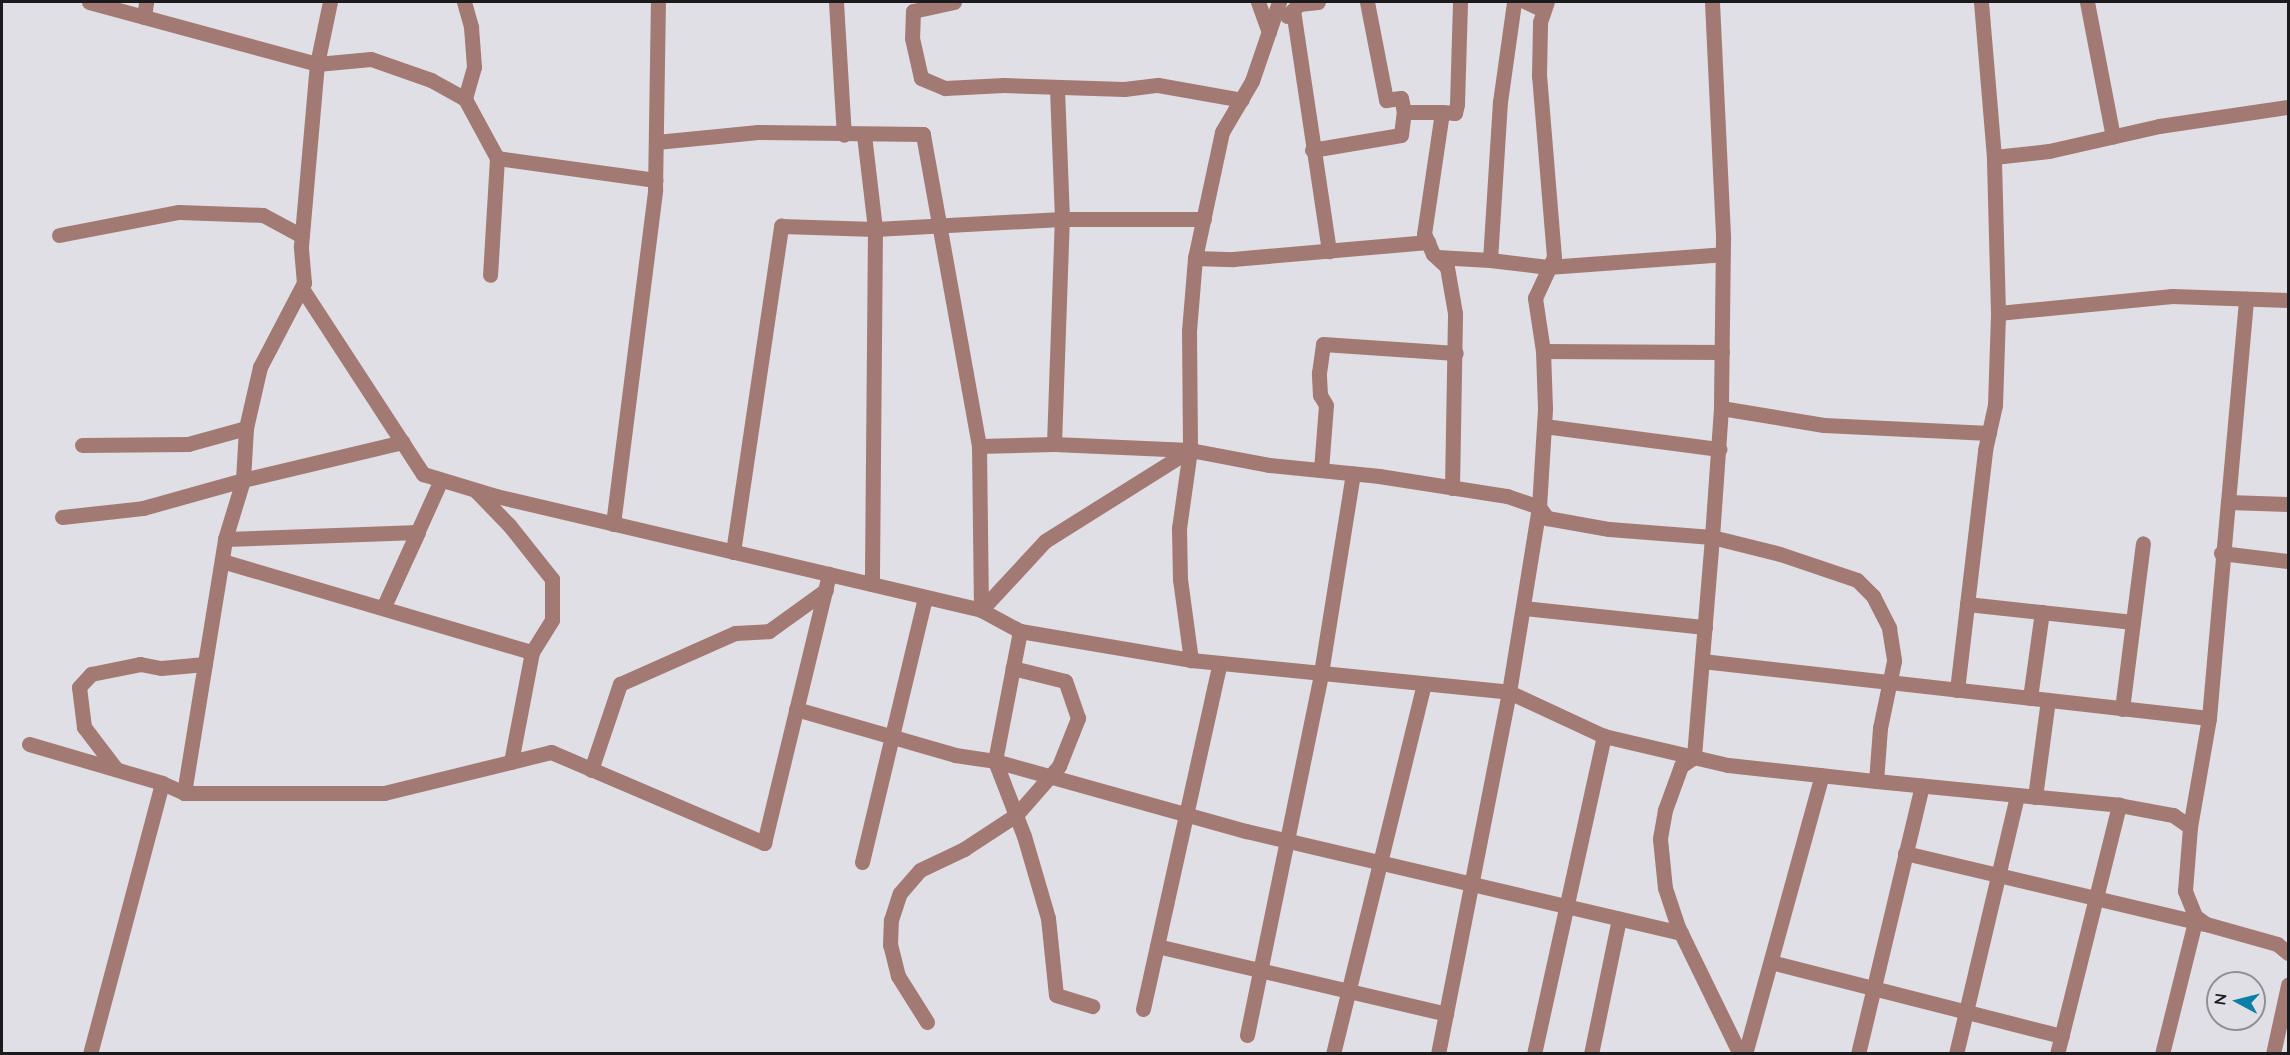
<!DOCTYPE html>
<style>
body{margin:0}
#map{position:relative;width:2290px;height:1055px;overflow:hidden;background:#e0dfe5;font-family:Quicksand,sans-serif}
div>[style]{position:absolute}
.minor>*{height:15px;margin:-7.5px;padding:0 7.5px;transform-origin:7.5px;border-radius:7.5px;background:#a37974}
span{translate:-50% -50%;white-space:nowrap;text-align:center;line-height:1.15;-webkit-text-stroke:5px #e0dfe5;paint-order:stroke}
.frame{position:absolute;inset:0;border:3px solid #1b1a1c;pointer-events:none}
.north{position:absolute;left:2206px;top:971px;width:60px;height:60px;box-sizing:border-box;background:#e0dfe5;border:2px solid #919095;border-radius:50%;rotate:277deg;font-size:16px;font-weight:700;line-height:24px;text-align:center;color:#1b1a1c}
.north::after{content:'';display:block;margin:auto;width:21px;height:27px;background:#077fa6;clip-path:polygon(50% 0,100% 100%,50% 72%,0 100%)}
</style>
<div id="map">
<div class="minor">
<i style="left:89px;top:2px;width:236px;rotate:15.2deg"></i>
<i style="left:317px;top:64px;width:54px;rotate:-5.3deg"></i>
<i style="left:371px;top:59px;width:64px;rotate:19.3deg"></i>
<i style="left:431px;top:80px;width:39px;rotate:29deg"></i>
<i style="left:465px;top:99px;width:67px;rotate:61.5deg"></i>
<i style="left:497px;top:158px;width:117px;rotate:93.4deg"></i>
<i style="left:464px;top:2px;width:26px;rotate:74deg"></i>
<i style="left:471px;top:27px;width:40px;rotate:85.7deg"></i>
<i style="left:474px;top:67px;width:33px;rotate:106deg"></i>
<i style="left:836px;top:2px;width:133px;rotate:86.6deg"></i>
<i style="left:954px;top:2px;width:42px;rotate:167.6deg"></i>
<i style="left:913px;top:11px;width:27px;rotate:92deg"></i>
<i style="left:912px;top:38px;width:41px;rotate:77.3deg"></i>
<i style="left:921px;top:78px;width:26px;rotate:23deg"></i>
<i style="left:945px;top:88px;width:59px;rotate:-2.9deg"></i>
<i style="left:1004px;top:85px;width:120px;rotate:1.9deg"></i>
<i style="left:1124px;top:89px;width:34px;rotate:-7deg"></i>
<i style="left:1158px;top:85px;width:85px;rotate:10.1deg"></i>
<i style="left:1258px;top:2px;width:32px;rotate:70deg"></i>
<i style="left:1279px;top:2px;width:83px;rotate:108.9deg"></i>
<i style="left:1252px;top:81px;width:59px;rotate:120.5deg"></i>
<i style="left:1222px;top:132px;width:129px;rotate:102.1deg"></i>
<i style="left:1195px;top:258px;width:73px;rotate:94.7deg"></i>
<i style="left:1189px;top:331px;width:119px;rotate:89.5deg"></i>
<i style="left:1190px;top:450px;width:79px;rotate:98deg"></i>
<i style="left:1179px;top:528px;width:51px;rotate:88.9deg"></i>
<i style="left:1180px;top:579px;width:82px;rotate:82.3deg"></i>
<i style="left:1191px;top:660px;width:320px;rotate:5.7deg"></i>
<i style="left:1509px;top:692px;width:105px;rotate:24.9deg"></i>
<i style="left:1604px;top:736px;width:127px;rotate:13.2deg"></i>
<i style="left:1728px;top:765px;width:149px;rotate:6.2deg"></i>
<i style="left:1367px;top:2px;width:100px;rotate:79deg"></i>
<i style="left:1386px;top:100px;width:15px;rotate:-8deg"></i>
<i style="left:1401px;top:98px;width:14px;rotate:78deg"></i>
<i style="left:1404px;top:112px;width:38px"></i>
<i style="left:1526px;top:2px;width:19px;rotate:25deg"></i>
<i style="left:1712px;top:2px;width:237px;rotate:87.3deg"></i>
<i style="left:1723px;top:239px;width:169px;rotate:90.7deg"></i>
<i style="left:1721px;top:408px;width:129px;rotate:94deg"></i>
<i style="left:1712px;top:537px;width:70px;rotate:14deg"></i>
<i style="left:1780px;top:554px;width:81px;rotate:18.7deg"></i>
<i style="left:1857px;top:580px;width:23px;rotate:45deg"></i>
<i style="left:1873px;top:596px;width:36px;rotate:63deg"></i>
<i style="left:1889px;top:628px;width:33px;rotate:81deg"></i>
<i style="left:1894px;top:661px;width:68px;rotate:101.8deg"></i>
<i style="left:1880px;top:728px;width:53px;rotate:94.3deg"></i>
<i style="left:1876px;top:781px;width:244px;rotate:5.6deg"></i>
<i style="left:2119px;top:805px;width:55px;rotate:10.5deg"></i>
<i style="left:2173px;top:815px;width:21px;rotate:35deg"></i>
<i style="left:2190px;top:827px;width:111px;rotate:-80.1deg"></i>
<i style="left:2209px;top:718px;width:217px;rotate:-85deg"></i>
<i style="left:2228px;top:502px;width:60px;rotate:1.9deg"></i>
<i style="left:2087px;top:2px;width:137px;rotate:79.1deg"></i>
<i style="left:1293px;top:10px;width:244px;rotate:81.5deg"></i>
<i style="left:1287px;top:16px;width:17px;rotate:-45deg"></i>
<i style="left:1299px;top:4px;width:19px;rotate:-6deg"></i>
<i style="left:144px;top:17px;width:15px;rotate:-82deg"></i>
<i style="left:864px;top:135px;width:95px;rotate:83.3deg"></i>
<i style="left:875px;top:229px;width:355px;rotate:90.5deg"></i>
<i style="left:1312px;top:150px;width:90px;rotate:-9.6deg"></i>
<i style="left:1401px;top:135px;width:23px;rotate:-83deg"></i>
<i style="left:1994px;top:157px;width:55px;rotate:-6.2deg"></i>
<i style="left:2049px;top:151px;width:113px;rotate:-12.8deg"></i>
<i style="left:2159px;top:126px;width:130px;rotate:-8.4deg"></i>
<i style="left:497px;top:158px;width:160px;rotate:7.9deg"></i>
<i style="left:59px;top:235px;width:122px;rotate:-10.9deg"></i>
<i style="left:179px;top:212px;width:84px;rotate:2deg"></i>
<i style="left:263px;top:215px;width:44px;rotate:28.3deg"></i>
<i style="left:1437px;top:257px;width:53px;rotate:3.2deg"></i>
<i style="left:1490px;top:260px;width:158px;rotate:-86.4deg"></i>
<i style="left:1500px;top:102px;width:101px;rotate:-82deg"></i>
<i style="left:1195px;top:258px;width:38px;rotate:2deg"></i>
<i style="left:1233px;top:259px;width:196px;rotate:-5deg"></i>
<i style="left:1490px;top:260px;width:58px;rotate:6.9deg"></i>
<i style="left:1548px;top:267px;width:175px;rotate:-4.2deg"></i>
<i style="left:303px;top:290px;width:220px;rotate:56.9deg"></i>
<i style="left:423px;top:474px;width:76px;rotate:16.8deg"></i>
<i style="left:496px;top:496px;width:498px;rotate:13.2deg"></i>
<i style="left:981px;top:610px;width:164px;rotate:-90.7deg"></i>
<i style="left:979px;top:446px;width:317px;rotate:-100.2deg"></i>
<i style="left:923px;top:134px;width:165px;rotate:-179.3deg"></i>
<i style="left:758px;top:132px;width:102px;rotate:174.4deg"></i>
<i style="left:1998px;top:313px;width:175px;rotate:-5.6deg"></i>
<i style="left:2172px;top:296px;width:116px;rotate:2deg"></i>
<i style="left:1543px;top:351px;width:179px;rotate:0.3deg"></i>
<i style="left:1721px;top:408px;width:104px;rotate:9.4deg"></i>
<i style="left:1824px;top:425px;width:165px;rotate:2.8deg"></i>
<i style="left:1544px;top:426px;width:177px;rotate:7.5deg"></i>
<i style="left:1054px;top:444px;width:225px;rotate:-88deg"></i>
<i style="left:1062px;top:219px;width:132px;rotate:-92.2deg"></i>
<i style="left:82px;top:445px;width:106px;rotate:-0.5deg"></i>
<i style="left:188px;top:444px;width:60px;rotate:-15.4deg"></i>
<i style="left:979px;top:446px;width:75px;rotate:-1.5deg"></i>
<i style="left:1054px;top:444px;width:136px;rotate:2.5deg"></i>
<i style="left:1190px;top:450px;width:80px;rotate:10.8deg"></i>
<i style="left:1269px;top:465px;width:111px;rotate:5.7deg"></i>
<i style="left:1379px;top:476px;width:130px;rotate:8.9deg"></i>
<i style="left:1507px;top:496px;width:34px;rotate:19deg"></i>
<i style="left:1539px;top:507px;width:14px;rotate:54deg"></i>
<i style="left:1547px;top:518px;width:63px;rotate:10.1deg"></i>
<i style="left:1609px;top:529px;width:103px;rotate:4.4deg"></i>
<i style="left:1712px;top:537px;width:221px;rotate:94.7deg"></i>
<i style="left:1694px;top:757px;width:16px;rotate:145deg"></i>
<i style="left:1681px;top:766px;width:47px;rotate:110deg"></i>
<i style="left:1665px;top:810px;width:29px;rotate:100deg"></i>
<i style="left:1660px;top:839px;width:49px;rotate:84.2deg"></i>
<i style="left:1665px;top:888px;width:41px;rotate:71.6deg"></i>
<i style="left:1678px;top:927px;width:141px;rotate:64deg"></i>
<i style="left:1190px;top:450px;width:171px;rotate:147.9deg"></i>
<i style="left:1045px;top:541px;width:94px;rotate:132.8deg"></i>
<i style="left:981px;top:610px;width:44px;rotate:28.3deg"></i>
<i style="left:1020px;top:631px;width:173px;rotate:9.6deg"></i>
<i style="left:1321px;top:470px;width:65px;rotate:-85.6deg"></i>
<i style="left:1326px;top:405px;width:12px;rotate:-121deg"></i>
<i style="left:1320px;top:395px;width:22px;rotate:-93deg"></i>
<i style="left:1319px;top:373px;width:29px;rotate:-82deg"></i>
<i style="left:1323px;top:344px;width:133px;rotate:3.9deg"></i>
<i style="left:1452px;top:488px;width:175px;rotate:-89deg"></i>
<i style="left:1455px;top:313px;width:47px;rotate:-99.9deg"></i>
<i style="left:1447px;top:267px;width:19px;rotate:-137deg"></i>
<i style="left:1433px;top:254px;width:22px;rotate:-114deg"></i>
<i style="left:1424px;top:234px;width:123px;rotate:-81.6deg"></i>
<i style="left:1442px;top:112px;width:13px;rotate:4deg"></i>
<i style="left:1455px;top:113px;width:9px;rotate:-77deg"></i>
<i style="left:1457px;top:104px;width:102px;rotate:-88.3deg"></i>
<i style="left:2228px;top:502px;width:204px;rotate:-84.9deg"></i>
<i style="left:62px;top:517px;width:81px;rotate:-6.3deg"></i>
<i style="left:143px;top:508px;width:104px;rotate:-15.6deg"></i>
<i style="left:243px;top:480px;width:52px;rotate:-86.7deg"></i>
<i style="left:246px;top:428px;width:63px;rotate:-77.1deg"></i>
<i style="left:260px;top:367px;width:95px;rotate:-62.4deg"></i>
<i style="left:304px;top:283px;width:37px;rotate:-95deg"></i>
<i style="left:301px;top:246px;width:183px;rotate:-85deg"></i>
<i style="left:317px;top:64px;width:63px;rotate:-78.2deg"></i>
<i style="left:613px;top:524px;width:337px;rotate:-82.8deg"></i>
<i style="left:655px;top:190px;width:188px;rotate:-89.1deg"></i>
<i style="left:225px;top:539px;width:193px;rotate:-2.1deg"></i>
<i style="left:418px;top:532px;width:81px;rotate:114.7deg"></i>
<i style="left:384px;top:606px;width:138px;rotate:-65.7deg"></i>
<i style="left:733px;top:552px;width:330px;rotate:-81.6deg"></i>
<i style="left:781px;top:226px;width:94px;rotate:1.8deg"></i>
<i style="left:875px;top:229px;width:187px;rotate:-3.1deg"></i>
<i style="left:1062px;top:219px;width:142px"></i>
<i style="left:2221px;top:553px;width:67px;rotate:6.8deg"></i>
<i style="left:222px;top:561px;width:323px;rotate:16.4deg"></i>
<i style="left:532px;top:652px;width:38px;rotate:-58deg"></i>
<i style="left:552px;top:620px;width:41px;rotate:-90deg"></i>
<i style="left:552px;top:579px;width:69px;rotate:-128.5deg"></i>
<i style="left:509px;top:525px;width:47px;rotate:-134.1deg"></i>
<i style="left:1967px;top:604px;width:167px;rotate:6.2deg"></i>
<i style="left:1523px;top:608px;width:183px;rotate:6deg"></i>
<i style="left:1020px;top:631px;width:132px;rotate:100.9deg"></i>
<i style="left:995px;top:761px;width:80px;rotate:68.9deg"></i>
<i style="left:1024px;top:836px;width:85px;rotate:73.7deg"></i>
<i style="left:1048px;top:918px;width:77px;rotate:84.1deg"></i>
<i style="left:1056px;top:995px;width:38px;rotate:17deg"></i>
<i style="left:1702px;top:661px;width:510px;rotate:6.41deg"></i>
<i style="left:1957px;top:690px;width:242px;rotate:-83.3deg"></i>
<i style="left:1985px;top:450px;width:46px;rotate:-77.5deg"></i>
<i style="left:1995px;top:405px;width:92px;rotate:-88.1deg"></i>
<i style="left:1998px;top:313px;width:156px;rotate:-91.5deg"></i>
<i style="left:1994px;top:157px;width:156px;rotate:-94.8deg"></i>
<i style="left:2030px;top:698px;width:87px;rotate:-82.1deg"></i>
<i style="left:796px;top:709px;width:166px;rotate:16.1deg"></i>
<i style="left:955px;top:755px;width:40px;rotate:8.5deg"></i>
<i style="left:995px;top:761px;width:261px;rotate:15.6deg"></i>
<i style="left:1246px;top:831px;width:447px;rotate:13.2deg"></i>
<i style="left:2122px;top:709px;width:167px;rotate:-82.8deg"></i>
<i style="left:29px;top:744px;width:139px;rotate:16.3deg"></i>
<i style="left:511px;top:762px;width:112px;rotate:-79.2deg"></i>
<i style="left:116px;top:769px;width:53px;rotate:-127.3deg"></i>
<i style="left:84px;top:727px;width:40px;rotate:-97.1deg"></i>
<i style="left:79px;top:687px;width:18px;rotate:-47deg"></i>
<i style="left:91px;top:674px;width:50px;rotate:-11.5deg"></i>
<i style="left:140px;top:664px;width:21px;rotate:11deg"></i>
<i style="left:161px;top:668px;width:44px;rotate:-5.2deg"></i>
<i style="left:591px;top:770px;width:91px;rotate:-71.4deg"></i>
<i style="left:620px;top:684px;width:126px;rotate:-23.9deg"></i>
<i style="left:735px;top:633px;width:34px;rotate:-3deg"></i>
<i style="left:769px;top:631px;width:70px;rotate:-35.7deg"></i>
<i style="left:184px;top:793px;width:200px"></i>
<i style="left:384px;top:793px;width:172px;rotate:-13.8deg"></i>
<i style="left:551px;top:752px;width:232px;rotate:23.1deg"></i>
<i style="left:764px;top:843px;width:277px;rotate:-76.4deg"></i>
<i style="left:2035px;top:797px;width:98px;rotate:-82.4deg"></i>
<i style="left:2190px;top:827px;width:64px;rotate:94.5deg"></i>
<i style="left:2185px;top:891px;width:27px;rotate:68deg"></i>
<i style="left:2195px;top:916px;width:14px;rotate:36deg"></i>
<i style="left:2206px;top:924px;width:74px;rotate:15.7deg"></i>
<i style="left:2277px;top:944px;width:14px;rotate:39deg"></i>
<i style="left:1905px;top:853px;width:309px;rotate:13.3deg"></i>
<i style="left:862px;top:862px;width:272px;rotate:-76.6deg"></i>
<i style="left:1157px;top:946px;width:297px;rotate:13.2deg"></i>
<i style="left:1771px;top:962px;width:300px;rotate:14.3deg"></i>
<i style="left:1143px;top:1009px;width:354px;rotate:-77.5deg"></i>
<i style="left:927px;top:1022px;width:54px;rotate:-122.2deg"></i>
<i style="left:898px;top:976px;width:32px;rotate:-104deg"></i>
<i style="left:890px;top:945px;width:25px;rotate:-88deg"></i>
<i style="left:891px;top:920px;width:28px;rotate:-72deg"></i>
<i style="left:900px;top:893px;width:30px;rotate:-49deg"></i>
<i style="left:920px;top:870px;width:49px;rotate:-25.5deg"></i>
<i style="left:964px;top:849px;width:62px;rotate:-33.2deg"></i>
<i style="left:1016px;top:815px;width:65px;rotate:-48.7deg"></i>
<i style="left:1059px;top:766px;width:52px;rotate:-68.4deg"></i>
<i style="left:1078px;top:718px;width:39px;rotate:-109deg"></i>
<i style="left:1065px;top:681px;width:54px;rotate:-166deg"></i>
<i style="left:1247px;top:1035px;width:369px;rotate:-78.4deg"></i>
<i style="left:1321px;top:673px;width:202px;rotate:-80.9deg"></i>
<i style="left:90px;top:1054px;width:280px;rotate:-75.1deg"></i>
<i style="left:162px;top:783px;width:24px;rotate:24deg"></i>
<i style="left:184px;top:793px;width:257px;rotate:-80.8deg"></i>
<i style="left:225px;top:539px;width:62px;rotate:-73deg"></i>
<i style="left:243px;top:480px;width:164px;rotate:-13.4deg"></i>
<i style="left:1333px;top:1054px;width:381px;rotate:-76.2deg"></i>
<i style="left:1438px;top:1054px;width:369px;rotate:-78.9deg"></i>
<i style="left:1509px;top:692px;width:187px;rotate:-80.8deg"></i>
<i style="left:1539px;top:507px;width:99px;rotate:-86.5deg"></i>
<i style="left:1545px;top:408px;width:57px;rotate:-92deg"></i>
<i style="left:1543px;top:351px;width:54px;rotate:-98.6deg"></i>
<i style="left:1535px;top:298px;width:45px;rotate:-65.1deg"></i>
<i style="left:1554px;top:257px;width:182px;rotate:-94.7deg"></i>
<i style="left:1539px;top:76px;width:54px;rotate:-88.9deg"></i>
<i style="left:1540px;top:22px;width:21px;rotate:-71deg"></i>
<i style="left:1534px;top:1054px;width:326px;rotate:-77.6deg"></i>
<i style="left:1591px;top:1054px;width:138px;rotate:-78.3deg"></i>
<i style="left:1745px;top:1054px;width:289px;rotate:-74.6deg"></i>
<i style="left:1858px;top:1054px;width:276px;rotate:-76.6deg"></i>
<i style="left:1956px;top:1054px;width:266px;rotate:-76.7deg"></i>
<i style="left:2057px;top:1054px;width:257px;rotate:-76deg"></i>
<i style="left:2162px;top:1054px;width:136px;rotate:-76deg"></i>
<i style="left:2273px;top:1054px;width:71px;rotate:-77.7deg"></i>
</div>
<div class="frame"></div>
<div class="north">N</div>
</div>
